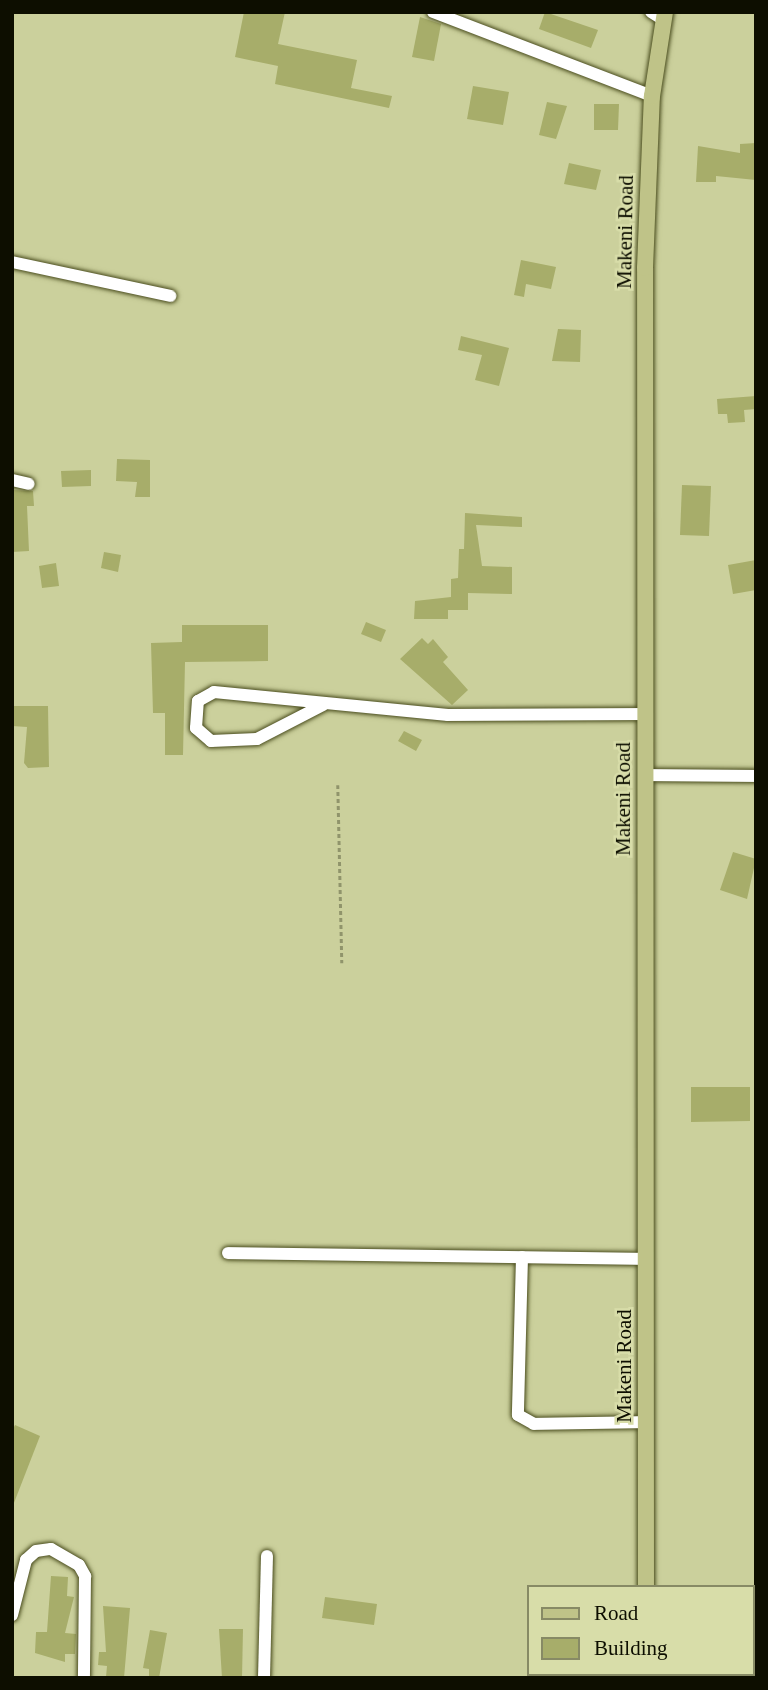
<!DOCTYPE html>
<style>
body{margin:0}
#map{position:relative;width:768px;height:1690px;overflow:hidden;background:#cbd09c;font-family:Georgia,serif}
div>[style]{position:absolute}
.building>*{inset:0;background:#a7ad6a}
.path>*{height:2.5px;margin-top:-1.25px;transform-origin:0;background:repeating-linear-gradient(90deg,#90946b 0 3.5px,transparent 0 7px)}
.roads{filter:drop-shadow(0 0 2px #4a4d1e) drop-shadow(0 0 2px #4a4d1e)}
.minor>*{height:12px;margin:-6px;padding:0 6px;transform-origin:6px;border-radius:6px;background:#fff}
.major>*{height:16px;margin:-8px;padding:0 8px;transform-origin:8px;border-radius:8px;background:#bfc388}
span{translate:-50% -50%;white-space:nowrap;text-align:center;line-height:1.15;-webkit-text-stroke:5px #d8dda9;paint-order:stroke}
.street-label{font-size:21px;color:#0d0e00}
.frame{position:absolute;inset:0;border:14px solid #0d0e00;pointer-events:none}
.legend{position:absolute;left:527px;top:1585px;width:228px;height:91px;box-sizing:border-box;background:#d8dda9;border:2px solid #878a65;margin:0;padding:9px 12px;list-style:none;font-size:21px;color:#0d0e00}
.legend li{display:flex;align-items:center;gap:14px;height:35px}
.legend b{width:35px;border:2px solid #878a65}
</style>
<div id="map">
<div class="building">
<i style="clip-path:polygon(244px 12px,285px 12px,278px 44px,357px 60px,351px 88px,392px 96px,389px 108px,275px 84px,278px 66px,235px 57px)"></i>
<i style="clip-path:polygon(545px 12px,598px 30px,591px 48px,539px 29px)"></i>
<i style="clip-path:polygon(420px 17px,441px 24px,434px 61px,412px 57px)"></i>
<i style="clip-path:polygon(473px 86px,509px 92px,503px 125px,467px 119px)"></i>
<i style="clip-path:polygon(547px 102px,567px 106px,556px 139px,539px 135px)"></i>
<i style="clip-path:polygon(594px 104px,619px 104px,618px 130px,594px 130px)"></i>
<i style="clip-path:polygon(756px 143px,756px 180px,716px 176px,716px 182px,696px 182px,698px 146px,740px 153px,740px 144px)"></i>
<i style="clip-path:polygon(569px 163px,601px 170px,596px 190px,564px 184px)"></i>
<i style="clip-path:polygon(521px 260px,556px 267px,551px 289px,526px 284px,524px 297px,514px 295px)"></i>
<i style="clip-path:polygon(558px 329px,581px 330px,580px 362px,552px 361px)"></i>
<i style="clip-path:polygon(461px 336px,509px 348px,499px 386px,475px 380px,482px 355px,458px 350px)"></i>
<i style="clip-path:polygon(756px 396px,756px 409px,744px 410px,745px 422px,728px 423px,727px 414px,718px 414px,717px 399px)"></i>
<i style="clip-path:polygon(117px 459px,150px 460px,150px 497px,135px 497px,137px 482px,116px 481px)"></i>
<i style="clip-path:polygon(91px 470px,91px 486px,62px 487px,61px 471px)"></i>
<i style="clip-path:polygon(682px 485px,711px 486px,709px 536px,680px 535px)"></i>
<i style="clip-path:polygon(12px 490px,33px 491px,34px 506px,27px 506px,29px 551px,12px 552px)"></i>
<i style="clip-path:polygon(465px 513px,522px 517px,522px 527px,476px 525px,482px 566px,512px 567px,512px 594px,468px 593px,468px 610px,448px 610px,448px 619px,414px 619px,415px 601px,451px 597px,451px 579px,458px 578px,459px 549px,464px 549px)"></i>
<i style="clip-path:polygon(104px 552px,121px 555px,118px 572px,101px 568px)"></i>
<i style="clip-path:polygon(756px 560px,756px 590px,733px 594px,728px 565px)"></i>
<i style="clip-path:polygon(56px 563px,59px 586px,42px 588px,39px 566px)"></i>
<i style="clip-path:polygon(366px 622px,386px 630px,381px 642px,361px 634px)"></i>
<i style="clip-path:polygon(182px 625px,268px 625px,268px 661px,185px 662px,183px 755px,165px 755px,165px 713px,153px 713px,151px 643px,182px 642px)"></i>
<i style="clip-path:polygon(422px 638px,428px 644px,433px 639px,448px 657px,443px 662px,468px 690px,452px 705px,400px 659px)"></i>
<i style="clip-path:polygon(12px 706px,48px 706px,49px 767px,28px 768px,24px 763px,27px 727px,12px 726px)"></i>
<i style="clip-path:polygon(404px 731px,422px 740px,416px 751px,398px 741px)"></i>
<i style="clip-path:polygon(733px 852px,756px 859px,747px 899px,720px 890px)"></i>
<i style="clip-path:polygon(691px 1087px,750px 1087px,750px 1121px,691px 1122px)"></i>
<i style="clip-path:polygon(15px 1425px,40px 1436px,12px 1508px,12px 1431px)"></i>
<i style="clip-path:polygon(51px 1576px,68px 1577px,67px 1596px,74px 1597px,65px 1633px,76px 1634px,75px 1654px,65px 1654px,65px 1662px,35px 1653px,36px 1632px,47px 1632px)"></i>
<i style="clip-path:polygon(325px 1597px,377px 1604px,374px 1625px,322px 1618px)"></i>
<i style="clip-path:polygon(103px 1606px,130px 1608px,124px 1678px,106px 1677px,107px 1666px,98px 1665px,99px 1652px,106px 1652px)"></i>
<i style="clip-path:polygon(219px 1629px,243px 1629px,242px 1678px,222px 1678px)"></i>
<i style="clip-path:polygon(150px 1630px,167px 1633px,159px 1678px,149px 1678px,149px 1669px,143px 1668px)"></i>
</div>
<div class="path">
<i style="left:338px;top:785px;width:178px;rotate:88.7deg"></i>
</div>
<div class="roads">
<div class="minor">
<i style="left:433px;top:12px;width:235px;rotate:21deg"></i>
<i style="left:651px;top:12px;width:15px;rotate:32deg"></i>
<i style="left:12px;top:262px;width:162px;rotate:12.1deg"></i>
<i style="left:12px;top:480px;width:17px;rotate:13deg"></i>
<i style="left:323px;top:705px;width:74px;rotate:152.7deg"></i>
<i style="left:257px;top:739px;width:46px;rotate:177.5deg"></i>
<i style="left:211px;top:741px;width:20px;rotate:-139deg"></i>
<i style="left:196px;top:728px;width:27px;rotate:-86deg"></i>
<i style="left:198px;top:701px;width:18px;rotate:-29deg"></i>
<i style="left:214px;top:692px;width:235px;rotate:5.6deg"></i>
<i style="left:448px;top:715px;width:196px;rotate:-0.3deg"></i>
<i style="left:644px;top:775px;width:112px;rotate:0.5deg"></i>
<i style="left:228px;top:1253px;width:418px;rotate:0.8deg"></i>
<i style="left:522px;top:1257px;width:158px;rotate:91.5deg"></i>
<i style="left:518px;top:1415px;width:18px;rotate:29deg"></i>
<i style="left:534px;top:1424px;width:111px;rotate:-1deg"></i>
<i style="left:12px;top:1615px;width:57px;rotate:-75.7deg"></i>
<i style="left:26px;top:1560px;width:13px;rotate:-42deg"></i>
<i style="left:36px;top:1551px;width:15px;rotate:-8deg"></i>
<i style="left:51px;top:1549px;width:32px;rotate:30deg"></i>
<i style="left:79px;top:1565px;width:13px;rotate:61deg"></i>
<i style="left:85px;top:1576px;width:102px;rotate:90.6deg"></i>
<i style="left:752px;top:1634px;width:4px;rotate:14deg"></i>
<i style="left:752px;top:1667px;width:4px"></i>
<i style="left:264px;top:1678px;width:122px;rotate:-88.6deg"></i>
</div>
<div class="major">
<i style="left:646px;top:1587px;width:1319px;rotate:-90.04deg"></i>
<i style="left:645px;top:268px;width:172px;rotate:-87.7deg"></i>
<i style="left:652px;top:96px;width:85px;rotate:-81.2deg"></i>
<i style="left:648px;top:1674px;width:4px;rotate:90deg"></i>
</div>
</div>
<div class="street-label">
<span style="left:625px;top:232px;rotate:-89deg">Makeni Road</span>
<span style="left:623px;top:799px;rotate:-90deg">Makeni Road</span>
<span style="left:624px;top:1366px;rotate:-90deg">Makeni Road</span>
</div>
<div class="frame"></div>
<ul class="legend">
<li><b style="height:9px;background:#bfc388"></b>Road</li>
<li><b style="height:19px;background:#a7ad6a"></b>Building</li>
</ul>
</div>
